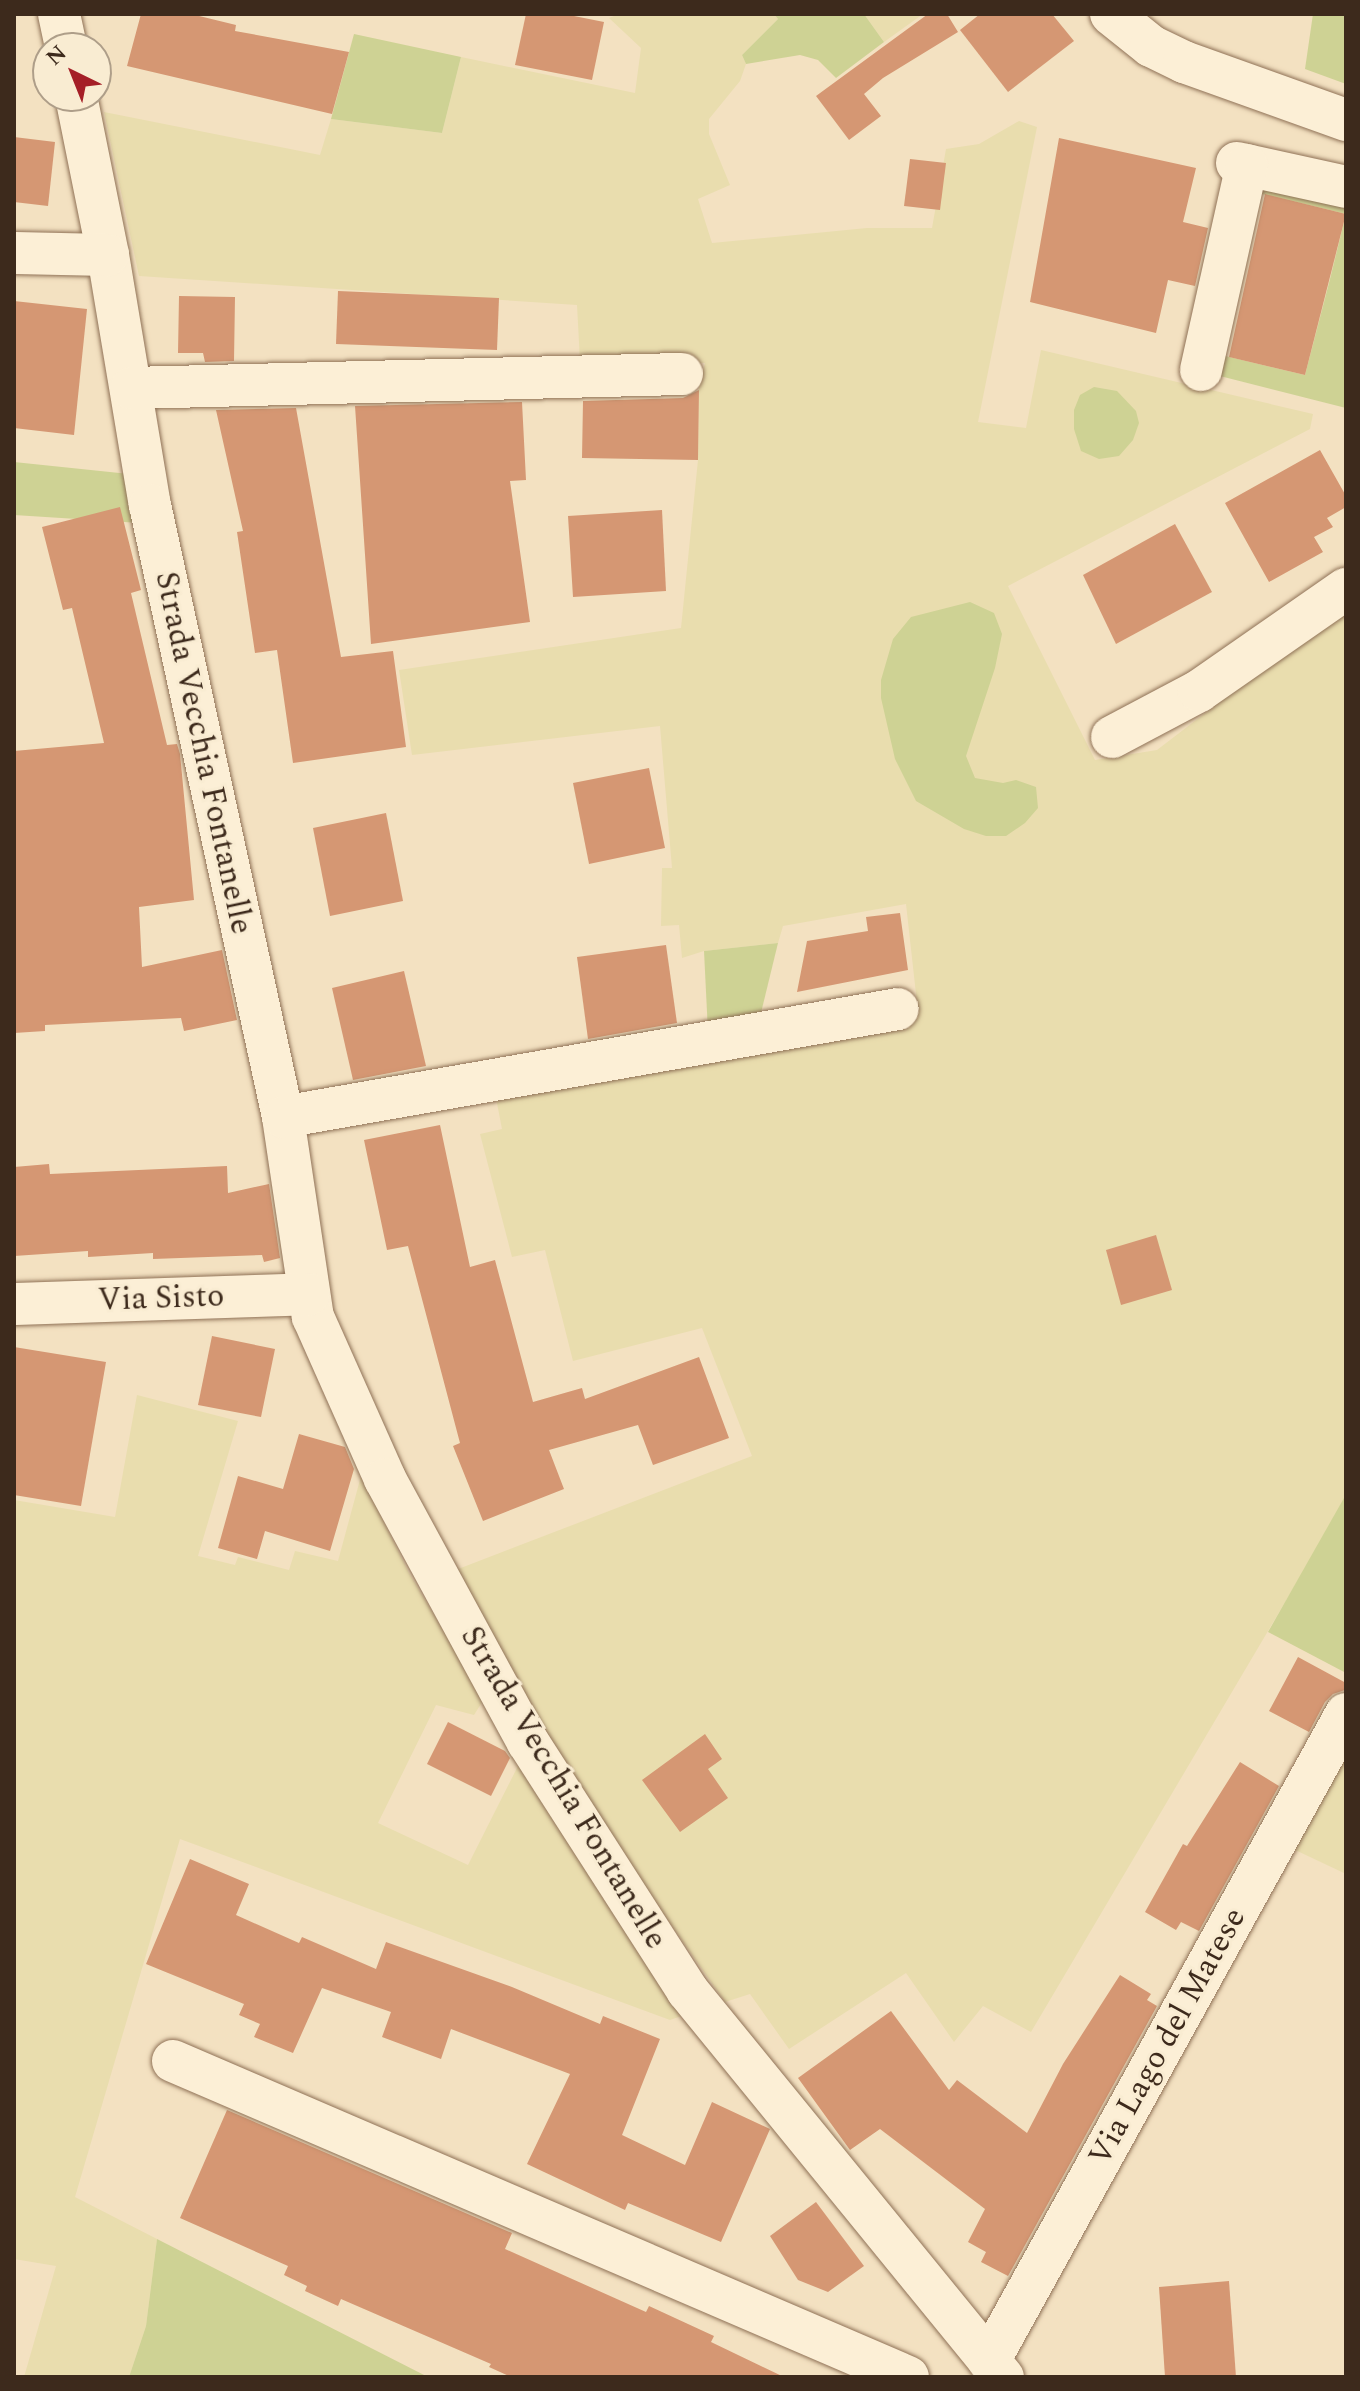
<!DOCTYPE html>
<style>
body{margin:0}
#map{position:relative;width:1360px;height:2391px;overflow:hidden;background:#f3e1c1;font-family:Spectral,serif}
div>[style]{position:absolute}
.farmland>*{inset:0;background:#e9ddae}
.green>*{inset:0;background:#ced294}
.building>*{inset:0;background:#d59773}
.roads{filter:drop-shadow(0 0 2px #8f7156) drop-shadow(0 0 2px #8f7156)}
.minor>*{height:42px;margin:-21px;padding:0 21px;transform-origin:21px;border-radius:21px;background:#fcefd6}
span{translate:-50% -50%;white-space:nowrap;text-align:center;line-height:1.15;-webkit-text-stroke:6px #f9ecd2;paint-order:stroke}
.street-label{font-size:32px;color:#3d2a1c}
.frame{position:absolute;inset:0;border:16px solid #3d2a1c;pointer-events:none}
.north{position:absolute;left:32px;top:32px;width:80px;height:80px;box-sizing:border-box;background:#f9ecd2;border:2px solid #ae9e89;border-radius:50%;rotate:317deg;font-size:22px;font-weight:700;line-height:32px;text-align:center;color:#3d2a1c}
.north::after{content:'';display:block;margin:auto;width:28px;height:36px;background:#a51f27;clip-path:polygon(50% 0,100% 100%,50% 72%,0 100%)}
</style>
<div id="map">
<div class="farmland">
<i style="clip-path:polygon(619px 14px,774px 14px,778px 19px,742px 55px,746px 64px,740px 81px,709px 119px,709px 134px,730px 185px,698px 199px,712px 243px,867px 228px,932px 228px,946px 149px,979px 144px,1019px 121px,1037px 127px,978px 422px,1026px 428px,1041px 350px,1313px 414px,1310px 429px,1008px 586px,1095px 760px,1157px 750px,1346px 605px,1346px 1499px,1031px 2032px,983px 2006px,954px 2042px,906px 1973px,789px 2049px,750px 1994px,725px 2002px,570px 1780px,453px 1571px,752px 1456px,702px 1328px,573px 1361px,545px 1250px,512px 1257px,480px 1134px,502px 1129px,496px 1098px,917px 1003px,906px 904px,783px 926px,778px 943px,704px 951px,682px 958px,679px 925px,661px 926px,662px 868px,672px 868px,660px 726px,412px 755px,399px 670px,681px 628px,698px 460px,699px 385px,705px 363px,580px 361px,577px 305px,139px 276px,104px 112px,320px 155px,331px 119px,442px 133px,461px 57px,635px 93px,641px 48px,609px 18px)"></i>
<i style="clip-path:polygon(864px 14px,923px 14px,884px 42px)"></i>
<i style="clip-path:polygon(137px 1395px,238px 1421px,198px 1556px,235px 1565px,238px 1557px,289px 1570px,295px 1551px,338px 1561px,361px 1476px,409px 1573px,484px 1699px,474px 1715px,436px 1705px,378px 1823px,468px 1865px,521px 1760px,690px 2013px,670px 2020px,180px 1839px,75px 2197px,157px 2239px,146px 2326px,129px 2377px,24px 2377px,56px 2266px,14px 2259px,14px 1500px,115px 1517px)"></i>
<i style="clip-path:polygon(1346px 1751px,1346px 1874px,1291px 1848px)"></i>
</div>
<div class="green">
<i style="clip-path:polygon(774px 14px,864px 14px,884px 42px,836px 78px,818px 60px,800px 55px,746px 64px,742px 55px,778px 19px)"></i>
<i style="clip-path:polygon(1313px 14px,1346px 14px,1346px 84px,1305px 69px)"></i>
<i style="clip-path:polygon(354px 34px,461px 57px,442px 133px,331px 119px)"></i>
<i style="clip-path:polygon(1262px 178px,1346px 197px,1346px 408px,1212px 374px,1217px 354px,1305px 375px,1330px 279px,1346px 214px,1258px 193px)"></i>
<i style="clip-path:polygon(1094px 387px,1117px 391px,1136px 411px,1139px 423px,1133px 440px,1119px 456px,1099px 459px,1081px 451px,1074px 429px,1074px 410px,1080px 395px)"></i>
<i style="clip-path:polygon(14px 462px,129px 474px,140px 523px,14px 515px)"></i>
<i style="clip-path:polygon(970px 602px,994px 613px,1002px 634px,995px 668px,966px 756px,975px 778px,1003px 783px,1016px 780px,1036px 787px,1038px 808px,1025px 823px,1006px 836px,986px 836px,964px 829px,916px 801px,895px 759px,881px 698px,881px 680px,893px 639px,911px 617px)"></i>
<i style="clip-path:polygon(778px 943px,759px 1021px,708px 1032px,704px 951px)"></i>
<i style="clip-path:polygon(1344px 1498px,1346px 1499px,1346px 1673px,1268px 1632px)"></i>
<i style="clip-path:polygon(157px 2239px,428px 2377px,129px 2377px,146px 2326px)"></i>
</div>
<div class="building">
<i style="clip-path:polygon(141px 14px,191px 14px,236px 25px,235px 31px,349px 52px,332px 114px,127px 66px)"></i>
<i style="clip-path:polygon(526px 14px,564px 14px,604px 22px,592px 80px,515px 65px)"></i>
<i style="clip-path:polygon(928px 14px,947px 14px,958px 32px,883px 78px,864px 94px,881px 116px,849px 140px,816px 96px)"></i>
<i style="clip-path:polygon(980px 14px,1052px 14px,1074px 41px,1008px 92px,960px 30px)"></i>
<i style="clip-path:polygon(14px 137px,55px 142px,48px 206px,14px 202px)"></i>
<i style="clip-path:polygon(1059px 138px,1196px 168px,1183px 222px,1208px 228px,1195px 286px,1168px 280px,1156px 333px,1030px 302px)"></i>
<i style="clip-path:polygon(910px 159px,946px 163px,940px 210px,904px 206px)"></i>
<i style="clip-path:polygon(1265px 194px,1346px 214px,1305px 375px,1229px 357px)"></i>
<i style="clip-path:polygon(338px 291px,499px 298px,497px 350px,336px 344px)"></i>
<i style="clip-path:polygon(179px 296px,235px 297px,234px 361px,205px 362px,203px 353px,178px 353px)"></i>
<i style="clip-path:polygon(14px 301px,87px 309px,74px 435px,14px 428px)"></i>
<i style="clip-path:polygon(699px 390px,698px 460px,582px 458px,583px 401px,683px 398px)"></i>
<i style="clip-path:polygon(522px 402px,526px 480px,510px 481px,530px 622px,371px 644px,355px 406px)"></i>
<i style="clip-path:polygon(296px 408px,341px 657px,393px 651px,406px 747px,293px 763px,277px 650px,255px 653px,237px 532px,243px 531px,216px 410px)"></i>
<i style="clip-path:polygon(1320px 450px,1346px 496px,1346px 507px,1327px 518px,1333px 527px,1314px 537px,1323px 552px,1269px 582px,1225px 503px)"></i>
<i style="clip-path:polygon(120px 507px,141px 590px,131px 593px,167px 745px,177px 744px,180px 754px,194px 900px,139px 907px,142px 967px,222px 950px,237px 1020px,184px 1031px,181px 1018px,45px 1025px,45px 1031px,14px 1033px,14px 751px,104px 743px,72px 608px,63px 610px,42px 527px)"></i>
<i style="clip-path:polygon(662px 510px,666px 591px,573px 597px,568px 516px)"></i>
<i style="clip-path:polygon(1175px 524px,1212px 592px,1116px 644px,1083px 575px)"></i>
<i style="clip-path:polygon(649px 768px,665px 848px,589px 864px,573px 783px)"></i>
<i style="clip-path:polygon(386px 813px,403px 901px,330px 916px,313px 828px)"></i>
<i style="clip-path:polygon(900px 913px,908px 970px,797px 992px,807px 941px,868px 931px,866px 917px)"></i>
<i style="clip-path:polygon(666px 945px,677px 1023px,588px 1039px,577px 957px)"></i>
<i style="clip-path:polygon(404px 971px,426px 1066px,353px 1080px,332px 988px)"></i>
<i style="clip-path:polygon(440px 1125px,470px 1267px,495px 1260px,533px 1402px,582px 1388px,585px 1399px,699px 1357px,729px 1438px,653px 1465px,638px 1425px,549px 1450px,564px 1489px,483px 1521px,453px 1446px,460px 1443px,408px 1246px,387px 1250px,364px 1140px)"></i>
<i style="clip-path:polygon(49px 1164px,50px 1174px,227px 1166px,228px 1193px,269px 1184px,280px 1258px,264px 1262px,262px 1255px,153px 1259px,153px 1253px,88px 1257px,88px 1251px,14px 1256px,14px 1167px)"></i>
<i style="clip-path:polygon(1156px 1235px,1172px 1290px,1121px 1305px,1106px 1250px)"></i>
<i style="clip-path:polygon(212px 1336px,275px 1349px,261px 1417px,198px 1405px)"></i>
<i style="clip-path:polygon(14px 1347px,106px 1362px,81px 1506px,14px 1495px)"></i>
<i style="clip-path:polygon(299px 1434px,345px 1447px,354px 1469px,330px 1551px,265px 1531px,257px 1559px,218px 1548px,238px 1476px,283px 1489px)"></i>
<i style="clip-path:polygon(1298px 1657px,1346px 1683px,1345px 1690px,1333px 1694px,1325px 1702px,1309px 1732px,1269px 1711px)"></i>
<i style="clip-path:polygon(448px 1722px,505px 1751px,510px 1758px,491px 1796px,427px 1764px)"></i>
<i style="clip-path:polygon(705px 1734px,722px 1759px,708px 1769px,728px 1798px,680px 1832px,642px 1780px)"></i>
<i style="clip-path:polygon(1240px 1762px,1279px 1786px,1199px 1931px,1181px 1922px,1176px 1930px,1145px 1912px,1183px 1844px,1187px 1846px)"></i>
<i style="clip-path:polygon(190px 1859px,249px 1884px,236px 1915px,299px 1943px,302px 1937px,376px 1969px,386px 1942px,512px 1987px,600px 2024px,603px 2016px,660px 2039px,622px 2135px,685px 2165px,712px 2102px,770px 2129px,721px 2242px,628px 2203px,625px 2210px,527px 2164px,570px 2074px,451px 2029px,441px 2059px,382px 2037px,391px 2012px,322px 1988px,293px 2053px,254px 2037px,260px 2024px,239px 2015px,244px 2004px,146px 1964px)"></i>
<i style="clip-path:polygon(1120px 1975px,1151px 1994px,1147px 2000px,1157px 2006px,1008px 2276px,981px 2262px,986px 2252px,968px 2242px,985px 2209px,880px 2129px,850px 2150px,798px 2078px,891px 2011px,949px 2090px,957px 2080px,1027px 2133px,1063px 2064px)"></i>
<i style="clip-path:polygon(227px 2110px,512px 2233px,505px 2249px,646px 2312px,649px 2306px,714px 2336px,711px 2342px,784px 2377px,511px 2377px,489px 2367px,491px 2364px,341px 2299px,338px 2306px,305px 2291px,307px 2286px,284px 2275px,288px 2266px,180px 2218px)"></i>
<i style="clip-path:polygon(816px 2202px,864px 2266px,828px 2292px,798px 2280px,770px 2236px)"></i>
<i style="clip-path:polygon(1229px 2281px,1236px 2377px,1165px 2377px,1159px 2287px)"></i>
</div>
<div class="roads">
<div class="minor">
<i style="left:59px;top:14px;width:35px;rotate:78deg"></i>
<i style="left:1111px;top:14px;width:51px;rotate:38.7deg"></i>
<i style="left:1151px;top:46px;width:37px;rotate:26deg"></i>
<i style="left:1184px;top:62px;width:172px;rotate:19.7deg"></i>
<i style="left:76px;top:96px;width:162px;rotate:78.6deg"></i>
<i style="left:108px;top:255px;width:254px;rotate:80.5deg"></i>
<i style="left:150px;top:505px;width:626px;rotate:77.74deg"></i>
<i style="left:283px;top:1117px;width:202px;rotate:81.5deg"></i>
<i style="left:313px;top:1317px;width:177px;rotate:66deg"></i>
<i style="left:385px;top:1479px;width:299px;rotate:61.5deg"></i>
<i style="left:528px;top:1742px;width:295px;rotate:57.3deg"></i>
<i style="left:687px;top:1990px;width:500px;rotate:50.8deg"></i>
<i style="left:1237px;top:163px;width:112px;rotate:12.4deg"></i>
<i style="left:14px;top:253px;width:94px;rotate:1.2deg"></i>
<i style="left:1201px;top:370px;width:210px;rotate:-77.4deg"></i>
<i style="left:131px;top:388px;width:551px;rotate:-1.46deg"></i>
<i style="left:1112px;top:737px;width:98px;rotate:-27.9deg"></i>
<i style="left:1199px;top:691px;width:179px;rotate:-34.8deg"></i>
<i style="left:283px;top:1117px;width:624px;rotate:-9.96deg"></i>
<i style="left:14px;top:1304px;width:295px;rotate:-1.9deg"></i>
<i style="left:173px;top:2061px;width:800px;rotate:23.26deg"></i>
<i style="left:989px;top:2361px;width:739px;rotate:-61.11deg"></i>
</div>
</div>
<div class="street-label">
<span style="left:203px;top:753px;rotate:78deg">Strada Vecchia Fontanelle</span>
<span style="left:161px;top:1299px;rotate:-2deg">Via Sisto</span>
<span style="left:563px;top:1788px;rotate:59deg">Strada Vecchia Fontanelle</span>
<span style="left:1168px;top:2037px;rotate:-61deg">Via Lago del Matese</span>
</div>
<div class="frame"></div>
<div class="north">N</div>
</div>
